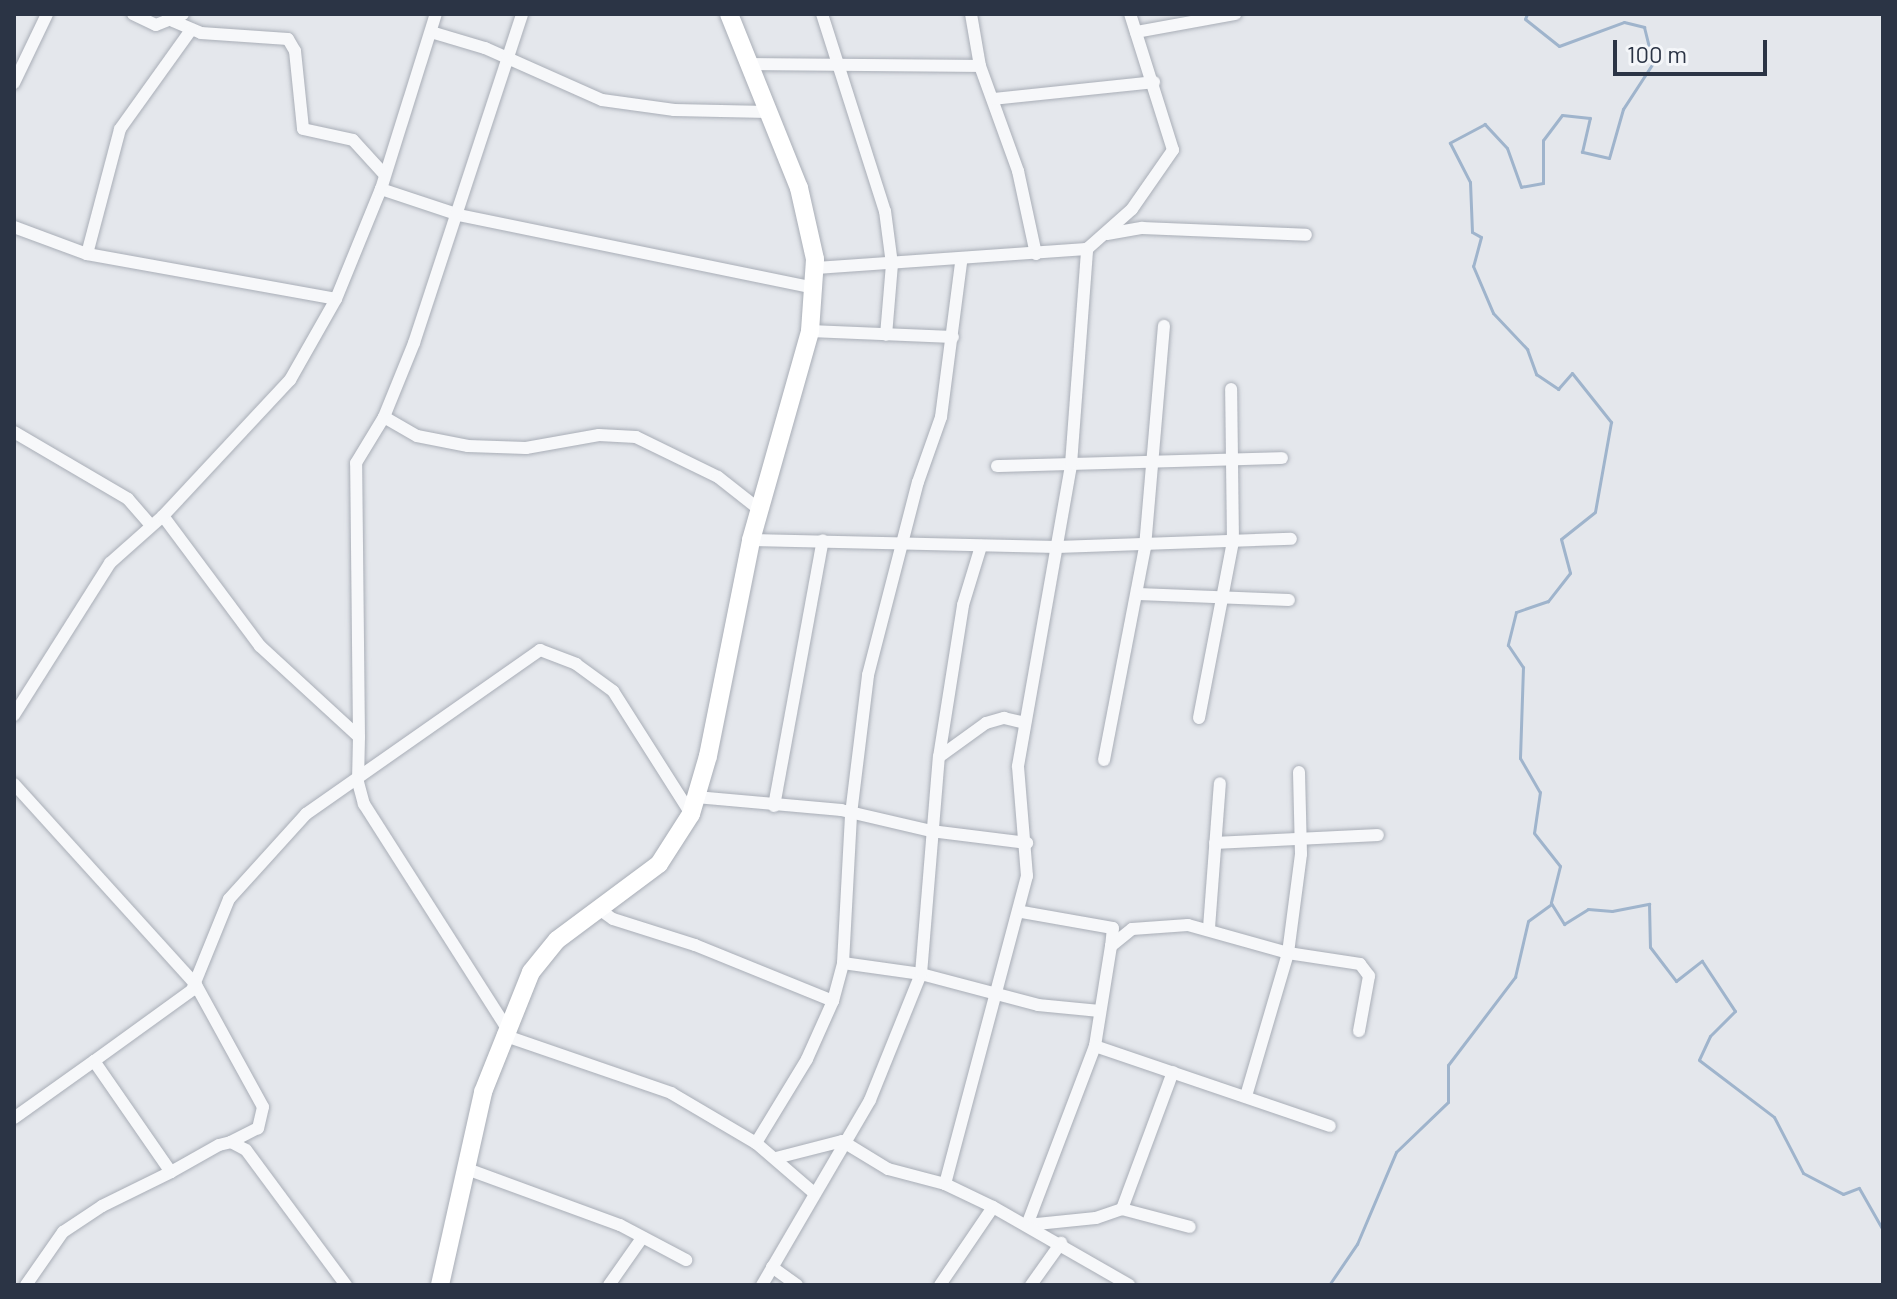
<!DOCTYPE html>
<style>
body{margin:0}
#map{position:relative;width:1897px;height:1299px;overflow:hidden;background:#e4e7ec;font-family:Barlow,sans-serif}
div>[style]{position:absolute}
.stream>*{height:3px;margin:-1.5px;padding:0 1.5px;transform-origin:1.5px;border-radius:1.5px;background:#9fb4cc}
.roads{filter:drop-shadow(0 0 2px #a9aeb7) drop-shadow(0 0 2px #a9aeb7)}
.street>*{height:12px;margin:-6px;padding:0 6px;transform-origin:6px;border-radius:6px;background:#f7f8fa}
.secondary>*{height:18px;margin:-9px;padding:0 9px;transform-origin:9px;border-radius:9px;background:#fff}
span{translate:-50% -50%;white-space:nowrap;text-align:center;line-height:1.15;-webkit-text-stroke:7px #f4f6f9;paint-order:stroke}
.frame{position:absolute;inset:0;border:16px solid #2b3445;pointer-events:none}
.scale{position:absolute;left:1613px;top:40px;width:154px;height:36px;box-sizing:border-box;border:4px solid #2b3445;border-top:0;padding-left:10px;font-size:24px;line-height:28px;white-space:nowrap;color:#2b3445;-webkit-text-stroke:6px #f4f6f9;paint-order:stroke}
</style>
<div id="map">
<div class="stream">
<i style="left:1527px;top:14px;width:5px;rotate:112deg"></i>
<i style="left:1525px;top:19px;width:43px;rotate:38.5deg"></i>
<i style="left:1559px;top:46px;width:69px;rotate:-20.3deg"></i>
<i style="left:1624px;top:22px;width:21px;rotate:14deg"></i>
<i style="left:1644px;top:27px;width:37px;rotate:76deg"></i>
<i style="left:1653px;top:63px;width:55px;rotate:123.1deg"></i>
<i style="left:1623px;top:109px;width:51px;rotate:105.9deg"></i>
<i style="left:1609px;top:158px;width:28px;rotate:-167deg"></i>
<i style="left:1582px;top:152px;width:35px;rotate:-77deg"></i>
<i style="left:1590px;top:118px;width:28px;rotate:-174deg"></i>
<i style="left:1562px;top:115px;width:31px;rotate:127deg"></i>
<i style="left:1543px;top:140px;width:43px;rotate:90deg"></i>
<i style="left:1543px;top:183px;width:22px;rotate:170deg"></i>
<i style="left:1521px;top:187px;width:41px;rotate:-109.7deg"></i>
<i style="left:1507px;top:148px;width:33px;rotate:-133deg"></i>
<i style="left:1485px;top:124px;width:40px;rotate:152deg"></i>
<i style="left:1450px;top:143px;width:44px;rotate:62.9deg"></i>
<i style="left:1470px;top:182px;width:50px;rotate:87.7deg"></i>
<i style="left:1472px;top:232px;width:10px;rotate:29deg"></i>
<i style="left:1481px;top:237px;width:30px;rotate:105deg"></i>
<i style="left:1473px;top:266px;width:51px;rotate:66.9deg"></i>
<i style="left:1493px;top:313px;width:50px;rotate:46.6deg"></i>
<i style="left:1527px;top:349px;width:27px;rotate:70deg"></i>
<i style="left:1536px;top:374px;width:27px;rotate:34deg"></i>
<i style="left:1558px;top:389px;width:21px;rotate:-49deg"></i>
<i style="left:1572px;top:373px;width:63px;rotate:51.5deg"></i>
<i style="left:1611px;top:422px;width:91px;rotate:100.1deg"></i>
<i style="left:1595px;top:512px;width:43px;rotate:141.5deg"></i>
<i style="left:1561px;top:539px;width:35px;rotate:75deg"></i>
<i style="left:1570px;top:573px;width:36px;rotate:128deg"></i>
<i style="left:1548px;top:601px;width:34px;rotate:161deg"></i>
<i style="left:1516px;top:612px;width:34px;rotate:104deg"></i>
<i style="left:1508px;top:645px;width:27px;rotate:56deg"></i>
<i style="left:1523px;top:667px;width:91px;rotate:91.9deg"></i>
<i style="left:1520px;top:758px;width:39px;rotate:60deg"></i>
<i style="left:1540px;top:792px;width:41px;rotate:98.3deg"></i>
<i style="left:1534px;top:833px;width:42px;rotate:51.8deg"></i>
<i style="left:1560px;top:866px;width:38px;rotate:104deg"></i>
<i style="left:1551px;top:903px;width:25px;rotate:58deg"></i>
<i style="left:1564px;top:924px;width:28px;rotate:-32deg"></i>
<i style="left:1588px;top:909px;width:24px;rotate:5deg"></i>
<i style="left:1612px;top:911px;width:38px;rotate:-11deg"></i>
<i style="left:1649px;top:904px;width:43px;rotate:88.7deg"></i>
<i style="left:1650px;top:947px;width:43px;rotate:52.6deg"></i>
<i style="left:1676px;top:981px;width:33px;rotate:-38deg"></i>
<i style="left:1702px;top:961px;width:60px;rotate:56.6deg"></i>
<i style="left:1735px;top:1011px;width:35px;rotate:135deg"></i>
<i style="left:1710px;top:1036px;width:26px;rotate:115deg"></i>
<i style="left:1699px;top:1060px;width:94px;rotate:37.2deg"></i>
<i style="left:1774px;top:1117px;width:63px;rotate:62.6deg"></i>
<i style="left:1803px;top:1173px;width:45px;rotate:27.7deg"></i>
<i style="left:1843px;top:1194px;width:17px;rotate:-21deg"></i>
<i style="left:1859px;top:1188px;width:48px;rotate:60.3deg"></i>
<i style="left:1329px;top:1285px;width:50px;rotate:-55.7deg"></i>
<i style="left:1357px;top:1244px;width:100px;rotate:-67deg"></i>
<i style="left:1396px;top:1152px;width:72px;rotate:-43.9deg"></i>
<i style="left:1448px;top:1102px;width:37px;rotate:-90deg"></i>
<i style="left:1448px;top:1065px;width:111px;rotate:-52.7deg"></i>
<i style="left:1515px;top:977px;width:57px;rotate:-76.9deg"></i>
<i style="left:1528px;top:921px;width:29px;rotate:-36deg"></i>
</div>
<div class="roads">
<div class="street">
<i style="left:133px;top:14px;width:25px;rotate:26deg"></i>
<i style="left:156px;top:25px;width:29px;rotate:-22deg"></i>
<i style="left:822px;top:14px;width:207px;rotate:72.3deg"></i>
<i style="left:885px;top:211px;width:53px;rotate:82.5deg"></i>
<i style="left:892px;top:264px;width:71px;rotate:94.8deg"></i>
<i style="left:971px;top:14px;width:53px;rotate:80.2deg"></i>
<i style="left:980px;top:66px;width:112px;rotate:70.1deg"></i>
<i style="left:1018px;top:171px;width:85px;rotate:77.8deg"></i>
<i style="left:173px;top:21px;width:30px;rotate:23deg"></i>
<i style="left:201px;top:33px;width:87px;rotate:3.9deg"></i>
<i style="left:288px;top:39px;width:14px;rotate:60deg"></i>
<i style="left:295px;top:51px;width:78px;rotate:84.1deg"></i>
<i style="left:303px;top:129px;width:51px;rotate:12.4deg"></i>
<i style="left:353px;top:140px;width:47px;rotate:47.6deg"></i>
<i style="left:431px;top:32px;width:56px;rotate:16.5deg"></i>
<i style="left:485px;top:48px;width:128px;rotate:24deg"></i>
<i style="left:602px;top:100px;width:73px;rotate:7.9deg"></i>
<i style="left:674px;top:110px;width:94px;rotate:1.2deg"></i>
<i style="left:1136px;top:32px;width:101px;rotate:-10.3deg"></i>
<i style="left:749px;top:64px;width:231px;rotate:0.5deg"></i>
<i style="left:14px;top:83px;width:76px;rotate:-64.4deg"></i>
<i style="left:993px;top:99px;width:162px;rotate:-6deg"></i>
<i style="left:381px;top:189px;width:82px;rotate:18.4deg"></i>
<i style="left:459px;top:215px;width:364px;rotate:11.6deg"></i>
<i style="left:14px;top:227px;width:78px;rotate:20.3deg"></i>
<i style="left:87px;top:254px;width:253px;rotate:10.2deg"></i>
<i style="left:1107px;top:234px;width:36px;rotate:-10deg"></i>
<i style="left:1142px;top:228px;width:164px;rotate:2.4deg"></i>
<i style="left:87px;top:254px;width:129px;rotate:-75.2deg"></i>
<i style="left:120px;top:129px;width:122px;rotate:-54.4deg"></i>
<i style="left:815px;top:268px;width:273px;rotate:-4deg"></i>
<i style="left:1087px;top:249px;width:60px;rotate:-41.6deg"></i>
<i style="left:1132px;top:209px;width:72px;rotate:-55.2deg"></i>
<i style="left:1173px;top:150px;width:143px;rotate:-107.5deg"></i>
<i style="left:810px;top:331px;width:143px;rotate:2.4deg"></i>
<i style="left:384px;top:417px;width:38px;rotate:30deg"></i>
<i style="left:417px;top:436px;width:52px;rotate:11.1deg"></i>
<i style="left:468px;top:446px;width:58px;rotate:2deg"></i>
<i style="left:526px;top:448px;width:74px;rotate:-10.1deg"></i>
<i style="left:599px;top:435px;width:37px;rotate:3deg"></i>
<i style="left:636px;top:437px;width:91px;rotate:26deg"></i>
<i style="left:718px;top:477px;width:53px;rotate:38.2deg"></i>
<i style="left:14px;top:432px;width:132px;rotate:30.4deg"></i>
<i style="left:128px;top:499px;width:35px;rotate:49deg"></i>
<i style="left:997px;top:466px;width:285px;rotate:-1.6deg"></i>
<i style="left:163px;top:516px;width:162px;rotate:53.3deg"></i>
<i style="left:260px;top:646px;width:134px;rotate:42.6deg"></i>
<i style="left:359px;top:737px;width:45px;rotate:91.3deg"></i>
<i style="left:358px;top:782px;width:23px;rotate:75deg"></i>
<i style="left:364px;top:804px;width:264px;rotate:57.5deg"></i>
<i style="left:751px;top:540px;width:306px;rotate:1.3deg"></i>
<i style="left:1057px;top:547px;width:234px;rotate:-2deg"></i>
<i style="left:1138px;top:594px;width:151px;rotate:2.3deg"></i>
<i style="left:14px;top:715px;width:180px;rotate:-57.7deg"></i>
<i style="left:110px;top:563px;width:71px;rotate:-41.6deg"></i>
<i style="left:163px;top:516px;width:186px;rotate:-47deg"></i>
<i style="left:290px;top:380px;width:93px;rotate:-60.4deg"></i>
<i style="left:336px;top:299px;width:119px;rotate:-67.8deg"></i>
<i style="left:381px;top:189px;width:183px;rotate:-72.6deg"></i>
<i style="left:1199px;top:718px;width:179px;rotate:-79.1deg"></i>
<i style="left:1233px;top:542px;width:153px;rotate:-90.7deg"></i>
<i style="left:359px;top:737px;width:274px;rotate:-90.6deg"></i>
<i style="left:356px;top:463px;width:54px;rotate:-58.7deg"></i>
<i style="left:384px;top:417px;width:80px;rotate:-67.9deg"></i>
<i style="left:414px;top:343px;width:346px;rotate:-71.8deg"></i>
<i style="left:939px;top:757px;width:154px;rotate:-81deg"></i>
<i style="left:963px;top:605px;width:62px;rotate:-73deg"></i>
<i style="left:1104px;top:760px;width:217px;rotate:-79.1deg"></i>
<i style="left:1145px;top:547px;width:222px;rotate:-85.1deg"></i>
<i style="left:14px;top:784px;width:271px;rotate:47.8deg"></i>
<i style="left:196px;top:985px;width:139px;rotate:61.2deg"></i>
<i style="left:263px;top:1107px;width:22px;rotate:103deg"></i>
<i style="left:258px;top:1128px;width:30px;rotate:153deg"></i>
<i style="left:696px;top:797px;width:146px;rotate:5.1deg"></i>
<i style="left:841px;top:810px;width:92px;rotate:13.1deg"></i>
<i style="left:931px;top:831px;width:97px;rotate:7.1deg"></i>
<i style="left:774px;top:806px;width:270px;rotate:-79.6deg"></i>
<i style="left:1215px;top:843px;width:163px;rotate:-2.8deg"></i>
<i style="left:599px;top:909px;width:17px;rotate:36deg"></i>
<i style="left:613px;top:919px;width:86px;rotate:17.6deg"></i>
<i style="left:695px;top:945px;width:149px;rotate:22.1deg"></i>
<i style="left:1022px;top:912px;width:92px;rotate:10deg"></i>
<i style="left:1113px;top:928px;width:18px;rotate:96deg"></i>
<i style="left:1111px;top:946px;width:27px;rotate:-39deg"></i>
<i style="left:1132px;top:929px;width:56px;rotate:-4.1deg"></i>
<i style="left:1188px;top:925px;width:104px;rotate:15.6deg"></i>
<i style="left:1288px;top:953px;width:73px;rotate:8.7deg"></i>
<i style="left:1360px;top:964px;width:15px;rotate:53deg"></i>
<i style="left:1369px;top:976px;width:56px;rotate:100.3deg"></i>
<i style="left:1209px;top:928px;width:145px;rotate:-85.7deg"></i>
<i style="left:1111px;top:946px;width:101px;rotate:99.1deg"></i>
<i style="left:1095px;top:1046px;width:191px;rotate:110.8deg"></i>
<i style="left:1027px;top:1225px;width:69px;rotate:-5.8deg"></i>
<i style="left:1096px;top:1218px;width:28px;rotate:-19deg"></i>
<i style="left:1122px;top:1209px;width:70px;rotate:14.8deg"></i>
<i style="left:843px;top:963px;width:79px;rotate:8deg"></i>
<i style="left:921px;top:974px;width:121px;rotate:14.8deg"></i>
<i style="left:1038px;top:1005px;width:62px;rotate:5.5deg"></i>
<i style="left:503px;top:1035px;width:178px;rotate:19deg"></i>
<i style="left:671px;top:1093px;width:99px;rotate:30.5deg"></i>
<i style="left:756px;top:1143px;width:77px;rotate:40.8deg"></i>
<i style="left:1095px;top:1046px;width:248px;rotate:18.8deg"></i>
<i style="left:94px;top:1061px;width:121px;rotate:-35.9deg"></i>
<i style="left:192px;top:990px;width:98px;rotate:-67.9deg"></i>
<i style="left:229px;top:899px;width:115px;rotate:-47.8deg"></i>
<i style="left:306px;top:814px;width:286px;rotate:-35deg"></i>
<i style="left:540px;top:650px;width:39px;rotate:21deg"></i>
<i style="left:576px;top:664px;width:46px;rotate:36.1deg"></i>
<i style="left:613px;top:691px;width:146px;rotate:57.6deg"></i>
<i style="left:1246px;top:1096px;width:149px;rotate:-73.6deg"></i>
<i style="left:1288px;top:953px;width:100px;rotate:-82.5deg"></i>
<i style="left:1301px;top:854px;width:82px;rotate:-91.4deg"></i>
<i style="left:14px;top:1118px;width:98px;rotate:-35.5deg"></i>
<i style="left:94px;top:1061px;width:135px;rotate:55.3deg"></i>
<i style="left:171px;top:1172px;width:55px;rotate:-29.4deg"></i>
<i style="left:219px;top:1145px;width:12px;rotate:-14deg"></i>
<i style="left:231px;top:1142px;width:17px;rotate:28deg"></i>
<i style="left:246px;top:1150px;width:168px;rotate:53.5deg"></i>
<i style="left:756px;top:1143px;width:98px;rotate:-58.7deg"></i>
<i style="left:807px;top:1059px;width:64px;rotate:-65.9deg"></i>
<i style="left:833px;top:1001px;width:39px;rotate:-75deg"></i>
<i style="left:843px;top:963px;width:149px;rotate:-86.9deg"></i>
<i style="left:851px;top:814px;width:140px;rotate:-83deg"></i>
<i style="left:868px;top:675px;width:199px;rotate:-75.5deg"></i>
<i style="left:918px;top:482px;width:69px;rotate:-70.5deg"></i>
<i style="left:941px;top:417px;width:156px;rotate:-82.6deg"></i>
<i style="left:776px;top:1158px;width:68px;rotate:-14.4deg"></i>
<i style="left:842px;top:1141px;width:54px;rotate:31.3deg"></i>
<i style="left:888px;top:1169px;width:59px;rotate:14.7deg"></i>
<i style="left:945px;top:1184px;width:53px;rotate:25.6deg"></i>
<i style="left:993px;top:1207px;width:157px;rotate:29.8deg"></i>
<i style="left:467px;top:1169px;width:163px;rotate:20.1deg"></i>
<i style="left:620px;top:1225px;width:75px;rotate:27.9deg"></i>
<i style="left:945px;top:1184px;width:319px;rotate:-75.1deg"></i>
<i style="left:1027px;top:876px;width:110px;rotate:-94.7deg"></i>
<i style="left:1018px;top:766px;width:307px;rotate:-80deg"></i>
<i style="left:1071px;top:464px;width:216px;rotate:-85.7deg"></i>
<i style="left:1122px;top:1209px;width:146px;rotate:-69.6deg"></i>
<i style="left:772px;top:1267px;width:31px;rotate:36deg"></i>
<i style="left:26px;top:1285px;width:65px;rotate:-55.1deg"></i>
<i style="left:63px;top:1232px;width:47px;rotate:-33.7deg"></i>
<i style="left:102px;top:1206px;width:77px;rotate:-26.2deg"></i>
<i style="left:609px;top:1285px;width:57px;rotate:-54.9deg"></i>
<i style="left:762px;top:1285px;width:214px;rotate:-59.7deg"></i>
<i style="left:870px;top:1100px;width:136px;rotate:-68deg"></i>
<i style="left:921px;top:974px;width:218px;rotate:-85.3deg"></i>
<i style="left:939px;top:757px;width:58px;rotate:-35.9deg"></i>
<i style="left:986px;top:723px;width:19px;rotate:-16deg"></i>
<i style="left:1004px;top:718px;width:18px;rotate:13deg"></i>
<i style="left:940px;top:1285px;width:94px;rotate:-55.8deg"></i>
<i style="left:1031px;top:1285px;width:52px;rotate:-54.5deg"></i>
</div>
<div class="secondary">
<i style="left:440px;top:1285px;width:198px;rotate:-77.4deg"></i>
<i style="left:483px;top:1092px;width:129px;rotate:-68.2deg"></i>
<i style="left:531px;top:972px;width:41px;rotate:-50.9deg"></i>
<i style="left:557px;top:940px;width:127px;rotate:-36.7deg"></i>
<i style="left:659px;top:864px;width:59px;rotate:-57.4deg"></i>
<i style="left:691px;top:814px;width:60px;rotate:-73.7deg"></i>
<i style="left:708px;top:756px;width:220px;rotate:-78.7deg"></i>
<i style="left:751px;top:540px;width:217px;rotate:-74.2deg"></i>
<i style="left:810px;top:331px;width:72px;rotate:-86deg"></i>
<i style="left:815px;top:259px;width:73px;rotate:-102.7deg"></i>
<i style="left:799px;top:188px;width:188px;rotate:-111.9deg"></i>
</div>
</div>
<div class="frame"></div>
<div class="scale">100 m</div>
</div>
